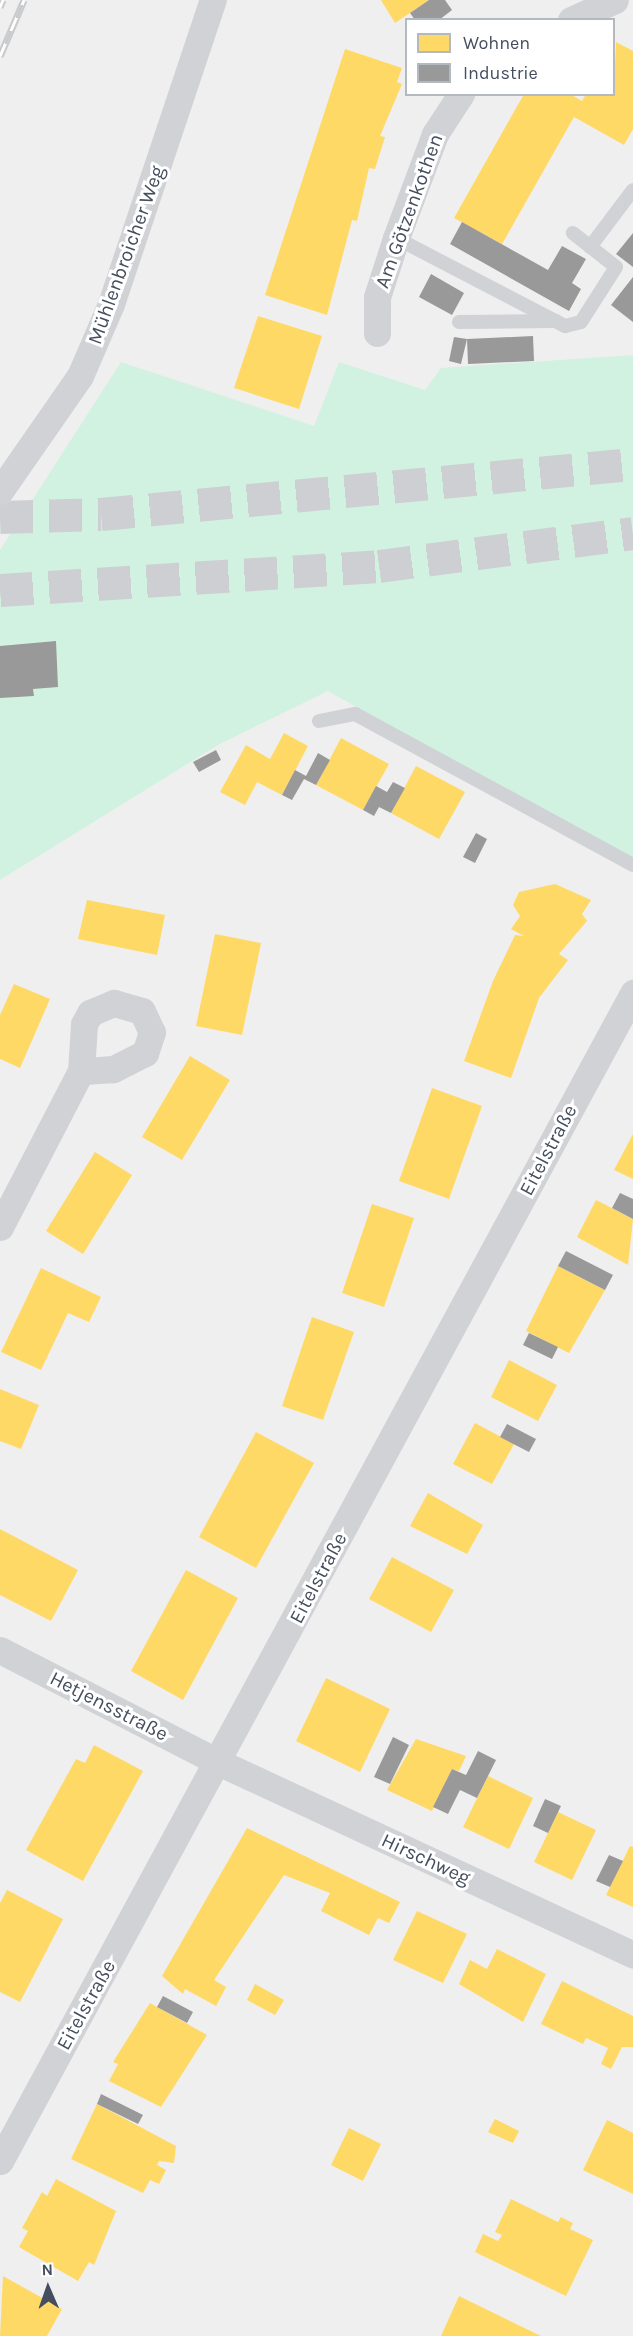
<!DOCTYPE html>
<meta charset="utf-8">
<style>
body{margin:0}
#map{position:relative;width:633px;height:2336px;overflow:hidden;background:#f0efef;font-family:Karla,sans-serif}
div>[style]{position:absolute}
.green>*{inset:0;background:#d1f2e1}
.homes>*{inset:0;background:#ffd966}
.industry>*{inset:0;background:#999}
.motorway-tunnel>*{height:33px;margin-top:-16.5px;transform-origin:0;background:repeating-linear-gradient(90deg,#cecfd2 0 33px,transparent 0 49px)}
.service>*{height:14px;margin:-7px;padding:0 7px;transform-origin:7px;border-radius:7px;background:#d0d2d6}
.minor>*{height:27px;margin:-13.5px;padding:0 13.5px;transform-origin:13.5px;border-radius:13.5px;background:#d0d2d6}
.rail>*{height:7px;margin-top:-3.5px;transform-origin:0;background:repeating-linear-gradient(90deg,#fff 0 14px,#c8cacc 0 28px);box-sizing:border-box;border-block:2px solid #c8cacc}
span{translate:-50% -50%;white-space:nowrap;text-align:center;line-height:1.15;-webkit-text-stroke:6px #fff;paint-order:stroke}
.street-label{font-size:20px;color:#444e5e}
.legend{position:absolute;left:405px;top:18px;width:210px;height:78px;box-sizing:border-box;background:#fff;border:2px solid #b4b8bf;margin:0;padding:8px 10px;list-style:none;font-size:18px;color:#444e5e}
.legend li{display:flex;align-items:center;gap:12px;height:30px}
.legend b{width:30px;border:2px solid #b4b8bf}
.north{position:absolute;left:18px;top:2258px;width:60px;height:60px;-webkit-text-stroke:4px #fff;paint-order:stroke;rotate:358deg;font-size:16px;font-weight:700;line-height:24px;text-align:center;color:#444e5e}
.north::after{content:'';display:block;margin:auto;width:21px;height:27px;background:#444e5e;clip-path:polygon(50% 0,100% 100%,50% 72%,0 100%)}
</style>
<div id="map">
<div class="green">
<i style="clip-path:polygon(633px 355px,633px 863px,328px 691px,218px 745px,0 880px,0 550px,121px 362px,314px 426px,339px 362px,425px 390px,441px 368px)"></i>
</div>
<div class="homes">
<i style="clip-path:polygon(381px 0,429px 0,395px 23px)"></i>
<i style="clip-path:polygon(616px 42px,633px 51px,633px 129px,624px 145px,574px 117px,502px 244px,454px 218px,524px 94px,570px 94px,582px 101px,586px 94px,614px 94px)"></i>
<i style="clip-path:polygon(345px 49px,402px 68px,397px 82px,402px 84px,380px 136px,385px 137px,375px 169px,369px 168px,357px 221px,352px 220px,327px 315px,265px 295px)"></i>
<i style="clip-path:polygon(258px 316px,322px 336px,299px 409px,234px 388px)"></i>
<i style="clip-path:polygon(284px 733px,308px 746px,282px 795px,257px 782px,245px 805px,220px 792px,246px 745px,270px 759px)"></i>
<i style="clip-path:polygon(341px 738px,389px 764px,363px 810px,316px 785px)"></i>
<i style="clip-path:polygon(416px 766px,465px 792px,439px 839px,391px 813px)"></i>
<i style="clip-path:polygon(555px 884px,591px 900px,582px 914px,587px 921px,559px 954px,568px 960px,539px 998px,511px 1078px,464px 1061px,493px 981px,515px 935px,524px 936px,511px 929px,520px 916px,513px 905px,519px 892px)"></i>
<i style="clip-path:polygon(87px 900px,165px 915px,157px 955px,78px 939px)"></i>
<i style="clip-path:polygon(215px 934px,261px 943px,242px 1035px,196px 1026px)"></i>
<i style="clip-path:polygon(14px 984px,50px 999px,20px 1068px,0 1059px,0 1015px)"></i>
<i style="clip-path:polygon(190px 1056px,230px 1080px,182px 1160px,142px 1137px)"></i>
<i style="clip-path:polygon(432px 1088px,482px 1106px,449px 1199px,399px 1181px)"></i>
<i style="clip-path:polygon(633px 1134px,633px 1179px,614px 1170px)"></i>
<i style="clip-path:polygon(95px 1152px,132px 1175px,83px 1254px,46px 1231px)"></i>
<i style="clip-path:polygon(596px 1200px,633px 1219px,628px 1265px,577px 1237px)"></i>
<i style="clip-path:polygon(372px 1204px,414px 1218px,384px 1307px,342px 1293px)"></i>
<i style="clip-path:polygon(558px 1266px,605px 1290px,569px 1353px,526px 1331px)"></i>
<i style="clip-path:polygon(41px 1268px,101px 1297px,89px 1322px,68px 1313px,41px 1370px,1px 1352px)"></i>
<i style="clip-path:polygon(312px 1317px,354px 1332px,323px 1420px,282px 1406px)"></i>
<i style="clip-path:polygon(509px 1360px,557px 1385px,538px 1421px,491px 1397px)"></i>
<i style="clip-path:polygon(0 1389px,39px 1405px,21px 1449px,0 1441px)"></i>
<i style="clip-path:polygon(475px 1423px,514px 1444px,492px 1484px,453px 1464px)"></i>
<i style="clip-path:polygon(256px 1432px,314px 1463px,256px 1568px,199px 1537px)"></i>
<i style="clip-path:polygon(428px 1493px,483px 1525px,467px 1554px,410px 1526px)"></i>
<i style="clip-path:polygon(0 1529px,78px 1570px,51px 1621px,0 1595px)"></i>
<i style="clip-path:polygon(392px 1557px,454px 1590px,431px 1632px,369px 1599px)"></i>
<i style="clip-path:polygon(186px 1570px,238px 1598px,183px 1700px,131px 1671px)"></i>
<i style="clip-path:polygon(326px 1678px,390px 1709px,360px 1772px,296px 1741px)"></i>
<i style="clip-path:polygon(416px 1739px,466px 1756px,459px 1771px,452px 1769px,432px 1811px,387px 1790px)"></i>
<i style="clip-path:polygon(94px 1745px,143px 1771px,83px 1881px,26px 1850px,76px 1759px,85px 1763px)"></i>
<i style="clip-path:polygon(488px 1776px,533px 1798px,509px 1849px,463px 1827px)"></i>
<i style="clip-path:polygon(558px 1812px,596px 1830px,572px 1880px,534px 1862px)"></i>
<i style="clip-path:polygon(247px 1828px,400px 1902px,389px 1923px,378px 1918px,369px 1935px,321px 1911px,330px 1893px,284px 1875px,214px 1980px,226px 1987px,216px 2006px,185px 1989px,183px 1994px,162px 1976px)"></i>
<i style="clip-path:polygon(630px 1846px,633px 1847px,633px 1907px,606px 1895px)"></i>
<i style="clip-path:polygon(7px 1890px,63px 1919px,20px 2002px,0 1992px,0 1903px)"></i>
<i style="clip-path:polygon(417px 1911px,467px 1934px,443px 1983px,393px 1960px)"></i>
<i style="clip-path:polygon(497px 1949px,546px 1974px,523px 2022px,459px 1984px,470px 1960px,487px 1969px)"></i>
<i style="clip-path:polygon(562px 1981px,633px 2016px,633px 2047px,622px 2047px,611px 2069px,601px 2064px,608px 2048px,586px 2038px,583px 2044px,541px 2024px)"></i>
<i style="clip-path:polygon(255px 1984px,284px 2000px,275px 2015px,247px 2000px)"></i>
<i style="clip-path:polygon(150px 2003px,207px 2035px,161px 2107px,109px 2081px,118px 2064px,113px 2062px)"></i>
<i style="clip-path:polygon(97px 2104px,176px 2146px,174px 2163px,159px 2161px,157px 2165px,166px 2170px,159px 2184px,150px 2180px,143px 2193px,71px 2159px)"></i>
<i style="clip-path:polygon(495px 2119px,519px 2131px,513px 2143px,488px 2132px)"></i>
<i style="clip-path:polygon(607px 2120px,633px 2133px,633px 2194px,583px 2170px)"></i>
<i style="clip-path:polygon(349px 2128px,381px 2144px,363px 2181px,331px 2165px)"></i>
<i style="clip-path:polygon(56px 2179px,116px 2211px,94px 2265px,89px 2262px,78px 2281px,19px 2247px,28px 2231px,22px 2228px,42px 2192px,47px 2196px)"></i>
<i style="clip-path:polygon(511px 2199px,558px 2222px,561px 2217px,573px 2223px,570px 2229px,593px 2240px,566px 2296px,475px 2252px,483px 2234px,498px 2241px,502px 2235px,495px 2232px)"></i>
<i style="clip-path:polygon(3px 2276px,62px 2309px,47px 2336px,0 2336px)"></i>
<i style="clip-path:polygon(459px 2296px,541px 2336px,441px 2336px)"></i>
</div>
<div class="industry">
<i style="clip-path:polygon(429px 0,445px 0,452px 10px,439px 20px,415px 20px,410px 13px)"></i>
<i style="clip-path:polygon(462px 222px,548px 270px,562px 246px,586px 259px,572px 283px,581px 289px,569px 311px,450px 244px)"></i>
<i style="clip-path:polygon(633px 233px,633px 267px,616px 254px)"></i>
<i style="clip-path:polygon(431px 274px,464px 293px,452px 315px,419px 297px)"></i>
<i style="clip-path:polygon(633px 277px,633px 322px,611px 305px)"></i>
<i style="clip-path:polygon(533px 336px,534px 361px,468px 364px,467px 339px)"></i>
<i style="clip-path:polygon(454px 337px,467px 339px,461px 364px,449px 361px)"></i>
<i style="clip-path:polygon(56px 641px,58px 687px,33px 689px,34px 696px,0 698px,0 646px)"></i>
<i style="clip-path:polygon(216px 750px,221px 760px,199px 772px,193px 762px)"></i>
<i style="clip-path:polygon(318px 753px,330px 760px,316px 785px,304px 779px,292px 800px,282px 795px,295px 770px,306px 776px)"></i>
<i style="clip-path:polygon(393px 782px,405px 788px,391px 813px,379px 807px,374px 816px,363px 810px,376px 786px,387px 792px)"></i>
<i style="clip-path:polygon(476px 833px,487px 839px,475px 863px,463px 857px)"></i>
<i style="clip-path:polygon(620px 1193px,633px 1199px,633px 1219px,612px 1208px)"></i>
<i style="clip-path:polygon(566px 1251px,613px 1275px,605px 1290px,558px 1266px)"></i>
<i style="clip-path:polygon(529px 1333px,558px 1347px,552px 1359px,523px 1345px)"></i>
<i style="clip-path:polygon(507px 1424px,536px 1439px,529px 1452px,500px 1437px)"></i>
<i style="clip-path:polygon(393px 1737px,409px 1745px,390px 1784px,374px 1777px)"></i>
<i style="clip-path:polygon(478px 1751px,496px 1760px,477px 1798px,460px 1790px,448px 1814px,433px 1807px,452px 1769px,466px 1775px)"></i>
<i style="clip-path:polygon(545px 1799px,561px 1806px,548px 1833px,533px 1826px)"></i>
<i style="clip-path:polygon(609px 1855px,623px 1861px,610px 1887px,596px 1881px)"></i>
<i style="clip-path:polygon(163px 1996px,193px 2012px,187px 2023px,157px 2007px)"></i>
<i style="clip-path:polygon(101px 2094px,143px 2115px,138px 2124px,97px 2104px)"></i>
</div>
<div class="motorway-tunnel">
<i style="left:0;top:517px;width:101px;rotate:-1.7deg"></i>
<i style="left:101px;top:514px;width:534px;rotate:-5.37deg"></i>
<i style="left:0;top:590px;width:380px;rotate:-3.6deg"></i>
<i style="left:379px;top:566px;width:256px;rotate:-7.4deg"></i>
</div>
<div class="service">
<i style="left:396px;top:238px;width:191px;rotate:27.5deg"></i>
<i style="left:565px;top:326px;width:16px;rotate:-14deg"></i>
<i style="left:581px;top:322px;width:65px;rotate:-57.5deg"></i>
<i style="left:616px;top:267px;width:55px;rotate:-141.7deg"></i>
<i style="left:590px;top:247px;width:71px;rotate:-53deg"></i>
<i style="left:459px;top:322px;width:97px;rotate:-0.6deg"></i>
<i style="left:319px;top:721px;width:37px;rotate:-11deg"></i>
<i style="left:355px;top:714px;width:316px;rotate:28.5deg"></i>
</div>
<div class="minor">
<i style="left:571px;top:20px;width:48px;rotate:-24.4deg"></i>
<i style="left:377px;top:333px;width:36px;rotate:-90deg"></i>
<i style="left:377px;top:297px;width:62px;rotate:-72.1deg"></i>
<i style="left:396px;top:238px;width:111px;rotate:-69.4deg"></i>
<i style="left:435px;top:134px;width:48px;rotate:-57deg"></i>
<i style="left:0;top:491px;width:140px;rotate:-55.2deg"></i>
<i style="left:80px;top:376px;width:78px;rotate:-66.7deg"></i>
<i style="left:111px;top:304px;width:321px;rotate:-71.5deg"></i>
<i style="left:0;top:1227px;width:176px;rotate:-62.6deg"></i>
<i style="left:81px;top:1071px;width:47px;rotate:-86.3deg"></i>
<i style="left:84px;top:1024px;width:13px;rotate:-61deg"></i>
<i style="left:90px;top:1013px;width:26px;rotate:-23deg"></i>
<i style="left:114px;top:1003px;width:29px;rotate:16deg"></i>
<i style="left:142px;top:1011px;width:23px;rotate:65deg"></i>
<i style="left:152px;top:1032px;width:22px;rotate:108deg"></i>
<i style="left:145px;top:1053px;width:36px;rotate:153deg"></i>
<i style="left:113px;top:1069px;width:32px;rotate:176deg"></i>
<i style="left:0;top:1650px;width:245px;rotate:27.2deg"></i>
<i style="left:218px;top:1762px;width:458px;rotate:24.9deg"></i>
<i style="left:0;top:2161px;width:1329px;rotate:-61.54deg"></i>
</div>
<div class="rail">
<i style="left:0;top:7px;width:8px;rotate:-67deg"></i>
<i style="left:0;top:56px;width:61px;rotate:-66.8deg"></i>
</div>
<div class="street-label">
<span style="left:409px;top:211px;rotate:-70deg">Am Götzenkothen</span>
<span style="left:126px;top:255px;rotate:-70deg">Mühlenbroicher Weg</span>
<span style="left:548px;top:1150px;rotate:-62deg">Eitelstraße</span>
<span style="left:318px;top:1578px;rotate:-62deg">Eitelstraße</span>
<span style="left:109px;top:1706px;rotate:27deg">Hetjensstraße</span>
<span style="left:426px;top:1859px;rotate:25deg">Hirschweg</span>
<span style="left:86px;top:2005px;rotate:-61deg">Eitelstraße</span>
</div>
<ul class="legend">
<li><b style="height:16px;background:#ffd966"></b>Wohnen</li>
<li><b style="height:16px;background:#999"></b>Industrie</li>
</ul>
<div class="north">N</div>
</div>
